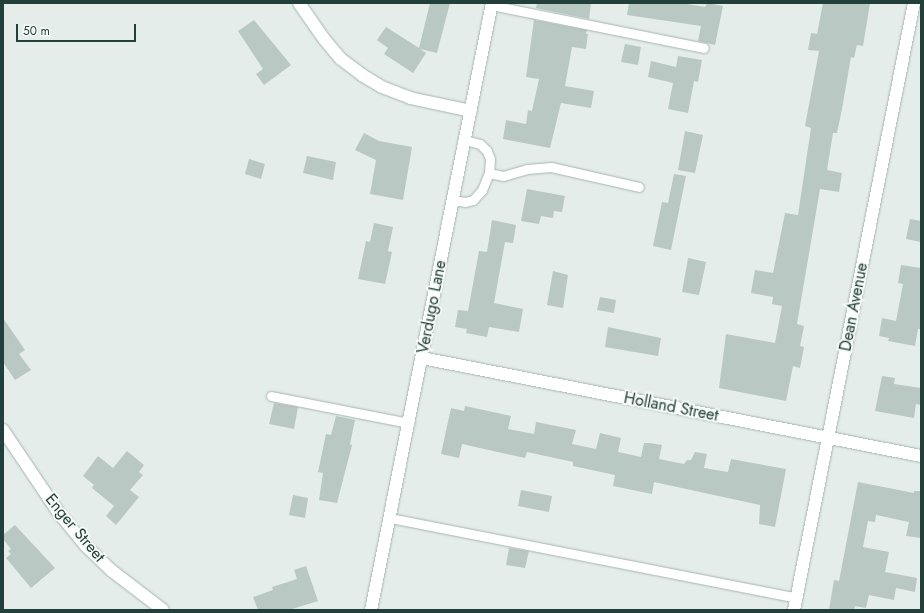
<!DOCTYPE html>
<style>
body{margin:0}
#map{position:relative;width:924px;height:613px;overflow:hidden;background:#e4edea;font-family:Jost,sans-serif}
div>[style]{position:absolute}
.building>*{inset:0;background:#b9c8c3}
.roads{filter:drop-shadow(0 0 1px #a6b5b1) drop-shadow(0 0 1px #a6b5b1)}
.service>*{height:9px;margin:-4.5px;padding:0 4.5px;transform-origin:4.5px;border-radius:4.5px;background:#fff}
.minor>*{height:12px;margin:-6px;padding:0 6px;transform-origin:6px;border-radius:6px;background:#fff}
.tertiary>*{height:12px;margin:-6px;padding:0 6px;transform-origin:6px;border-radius:6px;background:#fff}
span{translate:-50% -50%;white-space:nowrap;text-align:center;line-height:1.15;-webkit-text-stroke:4px #f5faf7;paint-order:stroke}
.street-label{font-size:16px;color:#233f39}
.frame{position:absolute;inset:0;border:4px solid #233f39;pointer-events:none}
.scale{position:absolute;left:16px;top:24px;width:120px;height:18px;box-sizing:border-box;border:2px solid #233f39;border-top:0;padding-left:5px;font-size:12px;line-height:14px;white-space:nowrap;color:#233f39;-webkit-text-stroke:3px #f5faf7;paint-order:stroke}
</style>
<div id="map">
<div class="building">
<i style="clip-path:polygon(430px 3px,450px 3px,437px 53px,420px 49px,426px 53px,413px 73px,384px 54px,388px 48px,377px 40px,386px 27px,419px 48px)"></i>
<i style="clip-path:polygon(537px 3px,591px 3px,589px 19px,536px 8px)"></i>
<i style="clip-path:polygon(629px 3px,681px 3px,705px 7px,707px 3px,723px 6px,715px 45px,698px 41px,701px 26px,627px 15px)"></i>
<i style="clip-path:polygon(823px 3px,870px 3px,863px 46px,857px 45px,854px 58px,851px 57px,842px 109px,837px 133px,833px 133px,827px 170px,842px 173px,839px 192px,820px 189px,797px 324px,804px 326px,800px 346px,804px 347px,800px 368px,793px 366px,786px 401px,719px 388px,726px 334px,775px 343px,782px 306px,772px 304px,773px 297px,751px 293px,755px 270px,773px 273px,785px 213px,798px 215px,811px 128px,805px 126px,819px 51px,808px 50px,811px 33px,817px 34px)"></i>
<i style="clip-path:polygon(254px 20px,291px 65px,264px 85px,256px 74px,263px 69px,238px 31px)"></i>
<i style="clip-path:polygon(534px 20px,587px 30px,586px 34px,588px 34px,586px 49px,572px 47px,565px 86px,594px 91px,591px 108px,561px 103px,550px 148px,503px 139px,506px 120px,526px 124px,528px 110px,532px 111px,539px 79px,526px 77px)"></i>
<i style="clip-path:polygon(625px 44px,641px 47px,638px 65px,621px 62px)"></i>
<i style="clip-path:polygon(678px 56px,702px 60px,698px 82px,694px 81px,688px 113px,668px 109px,673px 83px,648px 77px,651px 61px,676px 67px)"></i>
<i style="clip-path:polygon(685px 131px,703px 135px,695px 173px,678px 170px)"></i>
<i style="clip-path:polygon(364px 133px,379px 141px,412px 147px,403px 200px,370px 194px,376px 160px,355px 150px)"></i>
<i style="clip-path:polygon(307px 156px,336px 162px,333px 180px,303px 173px)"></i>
<i style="clip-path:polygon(249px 159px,265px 164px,261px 179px,245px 174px)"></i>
<i style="clip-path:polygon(674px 174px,686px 176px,671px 250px,653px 246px,662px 202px,668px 203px)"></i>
<i style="clip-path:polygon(527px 189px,565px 196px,562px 212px,554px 211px,553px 218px,541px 216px,539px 224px,521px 221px)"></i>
<i style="clip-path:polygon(910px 219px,921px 221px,921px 242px,906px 239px)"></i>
<i style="clip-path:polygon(492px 220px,516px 225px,513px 243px,505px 242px,494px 303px,523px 309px,519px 332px,489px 327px,487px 337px,466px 333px,467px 329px,455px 327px,458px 310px,468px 311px,479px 251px,487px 252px)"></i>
<i style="clip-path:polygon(374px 223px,393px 227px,388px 251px,392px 252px,385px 284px,358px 279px,366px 241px,370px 242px)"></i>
<i style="clip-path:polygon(688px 258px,706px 262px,699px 295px,682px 292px)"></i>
<i style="clip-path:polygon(901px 265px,921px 268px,921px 329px,918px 329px,915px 346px,888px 341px,889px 338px,879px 336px,882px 318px,896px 321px,903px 284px,898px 283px)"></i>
<i style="clip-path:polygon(553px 271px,568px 275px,563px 308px,547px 305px)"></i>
<i style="clip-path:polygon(600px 297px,616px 300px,614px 313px,597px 310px)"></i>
<i style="clip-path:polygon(3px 318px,25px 350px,19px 354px,31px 370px,15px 380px,3px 362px)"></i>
<i style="clip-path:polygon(608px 327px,661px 338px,658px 356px,605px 347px)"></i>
<i style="clip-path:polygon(882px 376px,895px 378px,894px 384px,921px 388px,921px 405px,916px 404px,914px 418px,875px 411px)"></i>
<i style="clip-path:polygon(274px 403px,298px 407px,294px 429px,269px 424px)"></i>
<i style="clip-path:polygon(465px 406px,511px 416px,508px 429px,534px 434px,536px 422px,576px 430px,572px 444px,596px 449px,600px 433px,621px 438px,618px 452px,641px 457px,644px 443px,650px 443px,662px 445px,659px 459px,684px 464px,687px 460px,691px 460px,695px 452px,707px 454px,704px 468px,728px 472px,731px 459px,786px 469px,775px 527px,759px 524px,760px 505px,654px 482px,652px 494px,613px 486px,615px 475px,573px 466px,573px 462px,527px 452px,525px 458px,462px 444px,459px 458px,441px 454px,451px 408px,464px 411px)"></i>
<i style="clip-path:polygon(336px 416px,355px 420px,350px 444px,352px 445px,337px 503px,319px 500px,323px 473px,318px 472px,326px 434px,331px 435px)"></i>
<i style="clip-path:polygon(127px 451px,144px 465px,139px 472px,143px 475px,130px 490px,139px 497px,116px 525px,106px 516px,114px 506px,92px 488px,94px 485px,83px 476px,98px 456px,113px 468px)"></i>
<i style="clip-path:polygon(858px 482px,914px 493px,914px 491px,921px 491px,921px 538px,906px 536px,909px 522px,876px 515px,875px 522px,868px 521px,863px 547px,889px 552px,885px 572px,917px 578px,915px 592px,896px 588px,894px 600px,869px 595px,866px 608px,855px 606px,854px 610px,829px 610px,834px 580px,839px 581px)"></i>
<i style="clip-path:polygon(521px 490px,552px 496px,549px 512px,518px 506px)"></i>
<i style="clip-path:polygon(293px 495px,308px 498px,305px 518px,289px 515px)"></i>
<i style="clip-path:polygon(15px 525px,55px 568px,31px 588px,6px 558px,11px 554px,8px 551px,11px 549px,3px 539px,3px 535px)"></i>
<i style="clip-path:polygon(509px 548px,529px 551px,525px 568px,506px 565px)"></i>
<i style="clip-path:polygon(306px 566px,318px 601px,289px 610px,258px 610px,253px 597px,273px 590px,272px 587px,297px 579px,294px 570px)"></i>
</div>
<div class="roads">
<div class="service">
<i style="left:491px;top:5px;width:217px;rotate:11.4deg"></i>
<i style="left:489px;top:173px;width:14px;rotate:12deg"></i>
<i style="left:503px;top:176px;width:25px;rotate:-16deg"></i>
<i style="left:527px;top:169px;width:24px;rotate:-5deg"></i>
<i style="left:551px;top:167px;width:90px;rotate:12.8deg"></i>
<i style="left:453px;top:200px;width:12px;rotate:9deg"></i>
<i style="left:465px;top:202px;width:8px;rotate:-14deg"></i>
<i style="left:473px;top:200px;width:13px;rotate:-48deg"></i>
<i style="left:482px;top:190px;width:18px;rotate:-68deg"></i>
<i style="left:489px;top:173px;width:14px;rotate:-86deg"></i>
<i style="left:490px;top:159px;width:9px;rotate:-111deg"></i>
<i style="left:487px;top:151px;width:10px;rotate:-135deg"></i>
<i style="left:480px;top:144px;width:16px;rotate:-165deg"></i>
<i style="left:271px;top:396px;width:141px;rotate:11.1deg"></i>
<i style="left:390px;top:518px;width:415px;rotate:11.1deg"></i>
</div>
<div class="minor">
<i style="left:299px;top:3px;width:44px;rotate:55.2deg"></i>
<i style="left:324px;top:39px;width:26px;rotate:50deg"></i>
<i style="left:341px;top:59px;width:26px;rotate:37deg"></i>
<i style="left:362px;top:75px;width:23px;rotate:31deg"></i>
<i style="left:382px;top:87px;width:30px;rotate:21deg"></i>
<i style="left:410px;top:98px;width:62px;rotate:12deg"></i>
<i style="left:422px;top:358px;width:509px;rotate:11.11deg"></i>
<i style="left:3px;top:430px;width:99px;rotate:56.1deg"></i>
<i style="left:58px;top:512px;width:44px;rotate:50.5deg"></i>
<i style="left:86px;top:546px;width:36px;rotate:44deg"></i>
<i style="left:112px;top:571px;width:64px;rotate:37.4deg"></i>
<i style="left:794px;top:610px;width:619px;rotate:-78.82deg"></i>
</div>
<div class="tertiary">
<i style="left:371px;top:610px;width:619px;rotate:-78.73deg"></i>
</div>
</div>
<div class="street-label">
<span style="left:432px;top:307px;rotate:-79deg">Verdugo Lane</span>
<span style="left:854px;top:307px;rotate:-79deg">Dean Avenue</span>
<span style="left:671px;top:407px;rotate:11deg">Holland Street</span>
<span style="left:75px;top:528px;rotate:50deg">Enger Street</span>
</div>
<div class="frame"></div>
<div class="scale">50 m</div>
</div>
